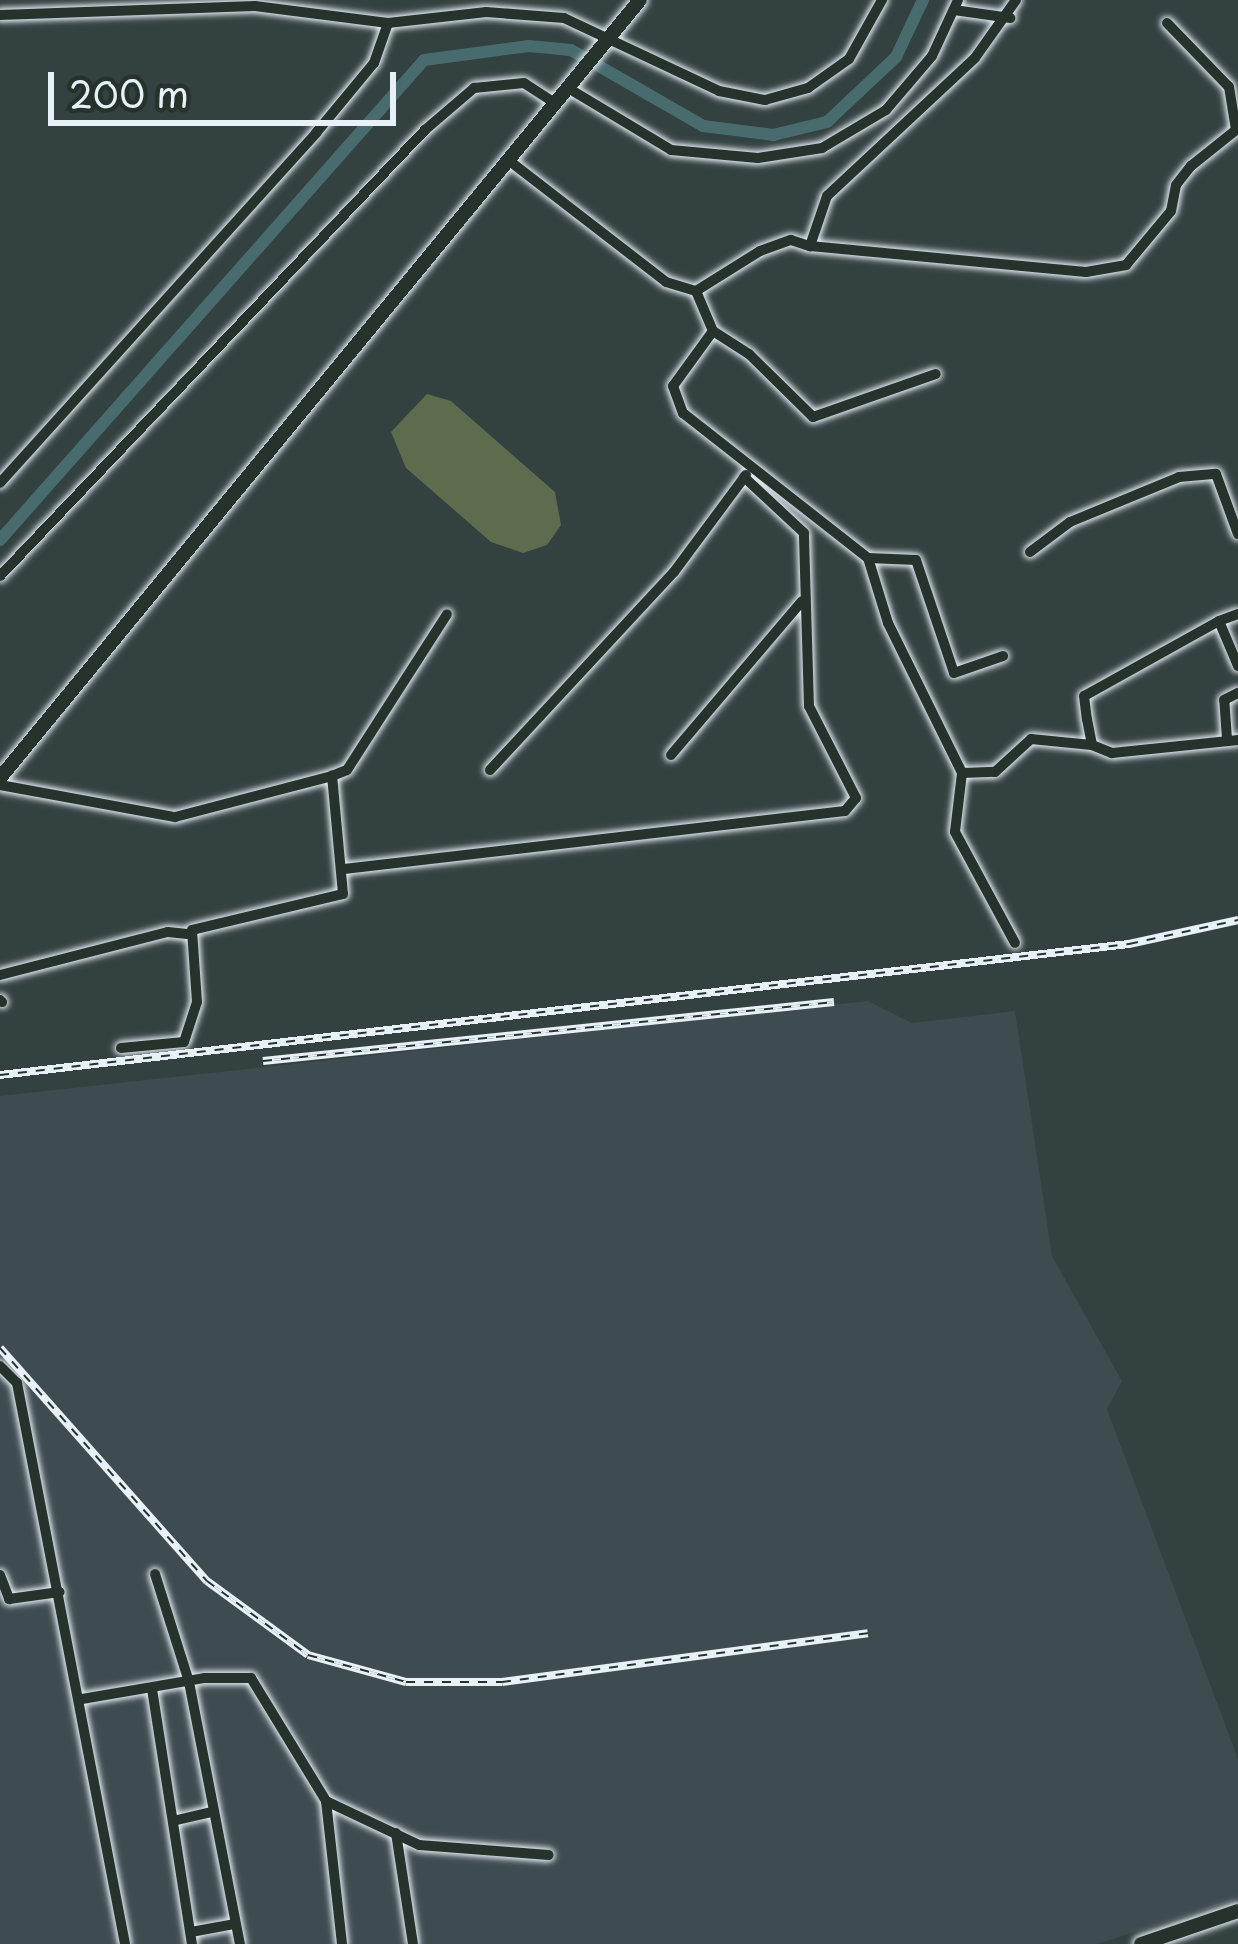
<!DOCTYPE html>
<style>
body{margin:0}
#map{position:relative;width:1238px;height:1944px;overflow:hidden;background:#344141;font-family:"Playpen Sans",sans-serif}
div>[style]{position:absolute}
.built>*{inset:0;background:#3e4b4f}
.green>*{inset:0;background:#5e6c4e}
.canal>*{height:12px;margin:-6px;padding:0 6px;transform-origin:6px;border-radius:6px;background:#486c6e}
.roads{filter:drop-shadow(0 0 3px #e8f1f8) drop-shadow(0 0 3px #e8f1f8)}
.minor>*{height:10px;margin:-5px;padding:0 5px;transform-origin:5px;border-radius:5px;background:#26332d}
.secondary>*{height:14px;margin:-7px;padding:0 7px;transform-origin:7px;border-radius:7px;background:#26332d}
.rail>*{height:8px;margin-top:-4px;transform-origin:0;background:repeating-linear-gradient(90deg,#26332d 0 9px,#e8f1f8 0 18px);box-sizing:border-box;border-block:3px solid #e8f1f8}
span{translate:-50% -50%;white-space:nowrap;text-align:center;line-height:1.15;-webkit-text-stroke:9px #26332d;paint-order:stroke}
.scale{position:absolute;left:48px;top:72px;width:348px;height:54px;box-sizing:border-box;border:6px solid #e8f1f8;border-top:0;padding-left:15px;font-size:36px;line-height:42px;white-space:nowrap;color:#e8f1f8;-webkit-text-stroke:9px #26332d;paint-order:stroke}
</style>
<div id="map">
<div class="built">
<i style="clip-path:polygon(868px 1001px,912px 1023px,1015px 1011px,1052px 1256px,1122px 1381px,1107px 1409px,1238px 1759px,1238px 1899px,1097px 1944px,0 1944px,0 1096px)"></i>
</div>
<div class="green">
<i style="clip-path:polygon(427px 394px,451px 401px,555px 492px,561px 525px,547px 545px,523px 553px,491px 542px,406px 468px,391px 432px)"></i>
</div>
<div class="canal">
<i style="left:0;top:540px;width:640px;rotate:-48.54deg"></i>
<i style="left:424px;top:60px;width:106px;rotate:-7.6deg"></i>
<i style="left:529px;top:46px;width:42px;rotate:5.4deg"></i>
<i style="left:571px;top:50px;width:152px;rotate:29.9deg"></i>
<i style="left:703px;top:126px;width:71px;rotate:7.3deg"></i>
<i style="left:773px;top:135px;width:56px;rotate:-13.5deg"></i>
<i style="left:827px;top:122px;width:95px;rotate:-43.3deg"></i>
<i style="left:896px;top:57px;width:63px;rotate:-64.7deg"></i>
</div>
<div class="roads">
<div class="minor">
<i style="left:1016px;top:0;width:71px;rotate:125.3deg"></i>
<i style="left:975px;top:58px;width:202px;rotate:137deg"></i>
<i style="left:827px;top:196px;width:53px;rotate:108.8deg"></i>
<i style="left:810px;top:246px;width:277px;rotate:5.4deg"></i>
<i style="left:1086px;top:272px;width:41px;rotate:-9.9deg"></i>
<i style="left:1126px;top:265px;width:70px;rotate:-50.2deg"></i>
<i style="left:1171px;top:211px;width:26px;rotate:-79deg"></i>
<i style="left:1176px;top:185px;width:24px;rotate:-52deg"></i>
<i style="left:1191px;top:166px;width:58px;rotate:-38.7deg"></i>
<i style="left:1236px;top:130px;width:44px;rotate:-99.2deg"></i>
<i style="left:1229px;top:87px;width:89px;rotate:-134.1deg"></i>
<i style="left:954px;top:10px;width:57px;rotate:8.1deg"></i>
<i style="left:0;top:15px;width:255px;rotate:-2deg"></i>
<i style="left:255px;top:6px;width:134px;rotate:7.3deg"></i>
<i style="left:388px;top:23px;width:99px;rotate:-6.4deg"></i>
<i style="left:486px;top:12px;width:78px;rotate:4.4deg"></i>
<i style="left:564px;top:18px;width:171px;rotate:25.2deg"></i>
<i style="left:719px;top:91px;width:47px;rotate:11.1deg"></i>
<i style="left:765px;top:100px;width:45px;rotate:-15.6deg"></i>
<i style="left:808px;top:88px;width:50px;rotate:-35.3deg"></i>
<i style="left:849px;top:59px;width:68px;rotate:-60.8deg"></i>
<i style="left:568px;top:88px;width:120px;rotate:31deg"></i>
<i style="left:671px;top:150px;width:87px;rotate:5.3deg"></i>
<i style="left:758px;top:158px;width:65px;rotate:-8.9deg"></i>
<i style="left:822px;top:148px;width:74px;rotate:-30.7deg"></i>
<i style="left:886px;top:110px;width:71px;rotate:-49.6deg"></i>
<i style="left:932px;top:56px;width:62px;rotate:-65.1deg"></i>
<i style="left:507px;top:159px;width:201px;rotate:37.7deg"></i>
<i style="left:666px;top:282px;width:31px;rotate:17deg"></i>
<i style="left:696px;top:291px;width:75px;rotate:-32deg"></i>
<i style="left:760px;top:251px;width:33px;rotate:-20deg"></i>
<i style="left:791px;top:240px;width:20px;rotate:18deg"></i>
<i style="left:696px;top:291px;width:43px;rotate:67deg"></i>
<i style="left:713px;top:331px;width:43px;rotate:32.6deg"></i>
<i style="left:749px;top:354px;width:90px;rotate:44.5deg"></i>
<i style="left:813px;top:417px;width:130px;rotate:-19.3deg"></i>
<i style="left:713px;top:331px;width:68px;rotate:126deg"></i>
<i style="left:673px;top:386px;width:29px;rotate:70deg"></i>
<i style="left:683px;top:413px;width:235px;rotate:38.1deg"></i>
<i style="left:868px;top:558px;width:68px;rotate:72.9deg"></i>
<i style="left:888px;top:623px;width:167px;rotate:63.7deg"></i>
<i style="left:962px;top:773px;width:59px;rotate:96.8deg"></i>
<i style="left:955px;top:832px;width:126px;rotate:61.6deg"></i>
<i style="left:0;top:483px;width:472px;rotate:-47.9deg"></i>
<i style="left:316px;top:133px;width:91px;rotate:-50.4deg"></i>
<i style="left:374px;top:63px;width:42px;rotate:-70.7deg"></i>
<i style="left:1030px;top:552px;width:50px;rotate:-36.9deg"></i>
<i style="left:1070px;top:522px;width:118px;rotate:-22.4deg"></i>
<i style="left:1179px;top:477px;width:37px;rotate:-5deg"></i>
<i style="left:1216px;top:474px;width:64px;rotate:69.9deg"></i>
<i style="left:868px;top:558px;width:48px;rotate:2.4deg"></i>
<i style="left:916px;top:560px;width:119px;rotate:71.4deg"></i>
<i style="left:954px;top:673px;width:52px;rotate:-19.1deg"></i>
<i style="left:0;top:576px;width:616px;rotate:-46.38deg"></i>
<i style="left:425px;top:130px;width:65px;rotate:-40.6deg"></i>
<i style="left:474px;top:88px;width:50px;rotate:-5.7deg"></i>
<i style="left:524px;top:83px;width:37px;rotate:33deg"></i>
<i style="left:1238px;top:614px;width:20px;rotate:160deg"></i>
<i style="left:1219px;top:621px;width:49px;rotate:67.1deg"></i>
<i style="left:1219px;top:621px;width:154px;rotate:150.9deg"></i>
<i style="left:1084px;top:696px;width:23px;rotate:83deg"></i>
<i style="left:1087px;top:719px;width:26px;rotate:79deg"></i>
<i style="left:1092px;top:745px;width:22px;rotate:22deg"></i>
<i style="left:1112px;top:753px;width:127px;rotate:-5.9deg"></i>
<i style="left:1227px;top:739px;width:39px;rotate:-94deg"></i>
<i style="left:1224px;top:700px;width:16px;rotate:-27deg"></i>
<i style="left:671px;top:755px;width:202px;rotate:-49.6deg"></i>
<i style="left:490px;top:770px;width:270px;rotate:-47.1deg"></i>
<i style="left:674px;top:572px;width:121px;rotate:-53.4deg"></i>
<i style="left:962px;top:773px;width:33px;rotate:-2deg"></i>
<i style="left:995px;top:772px;width:49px;rotate:-42.5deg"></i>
<i style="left:1031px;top:739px;width:61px;rotate:5.6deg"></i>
<i style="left:0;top:785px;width:178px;rotate:10.4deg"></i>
<i style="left:175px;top:817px;width:162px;rotate:-14.6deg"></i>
<i style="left:332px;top:776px;width:16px;rotate:-22deg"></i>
<i style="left:347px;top:770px;width:185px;rotate:-57.3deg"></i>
<i style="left:344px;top:869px;width:504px;rotate:-6.6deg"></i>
<i style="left:845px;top:811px;width:17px;rotate:-50deg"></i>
<i style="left:856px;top:798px;width:103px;rotate:-117.1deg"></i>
<i style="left:809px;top:706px;width:173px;rotate:-91.7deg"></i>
<i style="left:804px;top:533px;width:82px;rotate:-137deg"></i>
<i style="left:0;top:975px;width:173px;rotate:-14.4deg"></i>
<i style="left:168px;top:932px;width:19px;rotate:6deg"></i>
<i style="left:0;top:1000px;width:3px;rotate:45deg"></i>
<i style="left:121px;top:1048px;width:63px;rotate:-5.4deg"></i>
<i style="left:184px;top:1042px;width:42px;rotate:-72deg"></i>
<i style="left:197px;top:1002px;width:72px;rotate:-94deg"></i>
<i style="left:192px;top:930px;width:155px;rotate:-13.4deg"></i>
<i style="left:343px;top:894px;width:119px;rotate:-95.3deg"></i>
<i style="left:0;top:1366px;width:24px;rotate:45deg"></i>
<i style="left:17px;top:1383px;width:571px;rotate:79.1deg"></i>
<i style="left:155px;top:1574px;width:113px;rotate:72.5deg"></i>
<i style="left:189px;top:1682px;width:267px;rotate:79deg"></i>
<i style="left:0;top:1575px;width:26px;rotate:69deg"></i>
<i style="left:9px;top:1599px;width:51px;rotate:-7.8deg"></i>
<i style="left:152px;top:1689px;width:258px;rotate:81.1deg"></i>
<i style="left:82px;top:1699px;width:125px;rotate:-9.7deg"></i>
<i style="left:205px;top:1678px;width:46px"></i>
<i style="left:251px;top:1678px;width:144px;rotate:58.6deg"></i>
<i style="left:326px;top:1801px;width:103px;rotate:25.3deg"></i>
<i style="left:419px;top:1845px;width:130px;rotate:4.4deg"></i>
<i style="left:326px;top:1801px;width:144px;rotate:83.6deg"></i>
<i style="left:177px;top:1820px;width:36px;rotate:-13deg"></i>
<i style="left:396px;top:1833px;width:112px;rotate:81.3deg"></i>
<i style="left:191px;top:1932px;width:45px;rotate:-10.3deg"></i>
</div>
<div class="secondary">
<i style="left:0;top:778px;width:1007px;rotate:-50.56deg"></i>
<i style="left:1141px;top:1944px;width:102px;rotate:-18.8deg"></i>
</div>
</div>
<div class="rail">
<i style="left:263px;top:1061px;width:574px;rotate:-5.9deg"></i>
<i style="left:0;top:1075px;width:1137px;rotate:-6.62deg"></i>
<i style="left:1129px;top:944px;width:112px;rotate:-12.4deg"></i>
<i style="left:0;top:1348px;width:312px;rotate:48.4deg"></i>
<i style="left:207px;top:1581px;width:125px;rotate:36.2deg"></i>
<i style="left:308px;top:1655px;width:102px;rotate:15.4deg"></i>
<i style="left:406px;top:1682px;width:96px"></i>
<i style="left:502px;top:1682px;width:369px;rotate:-7.6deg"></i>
</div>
<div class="scale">200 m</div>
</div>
